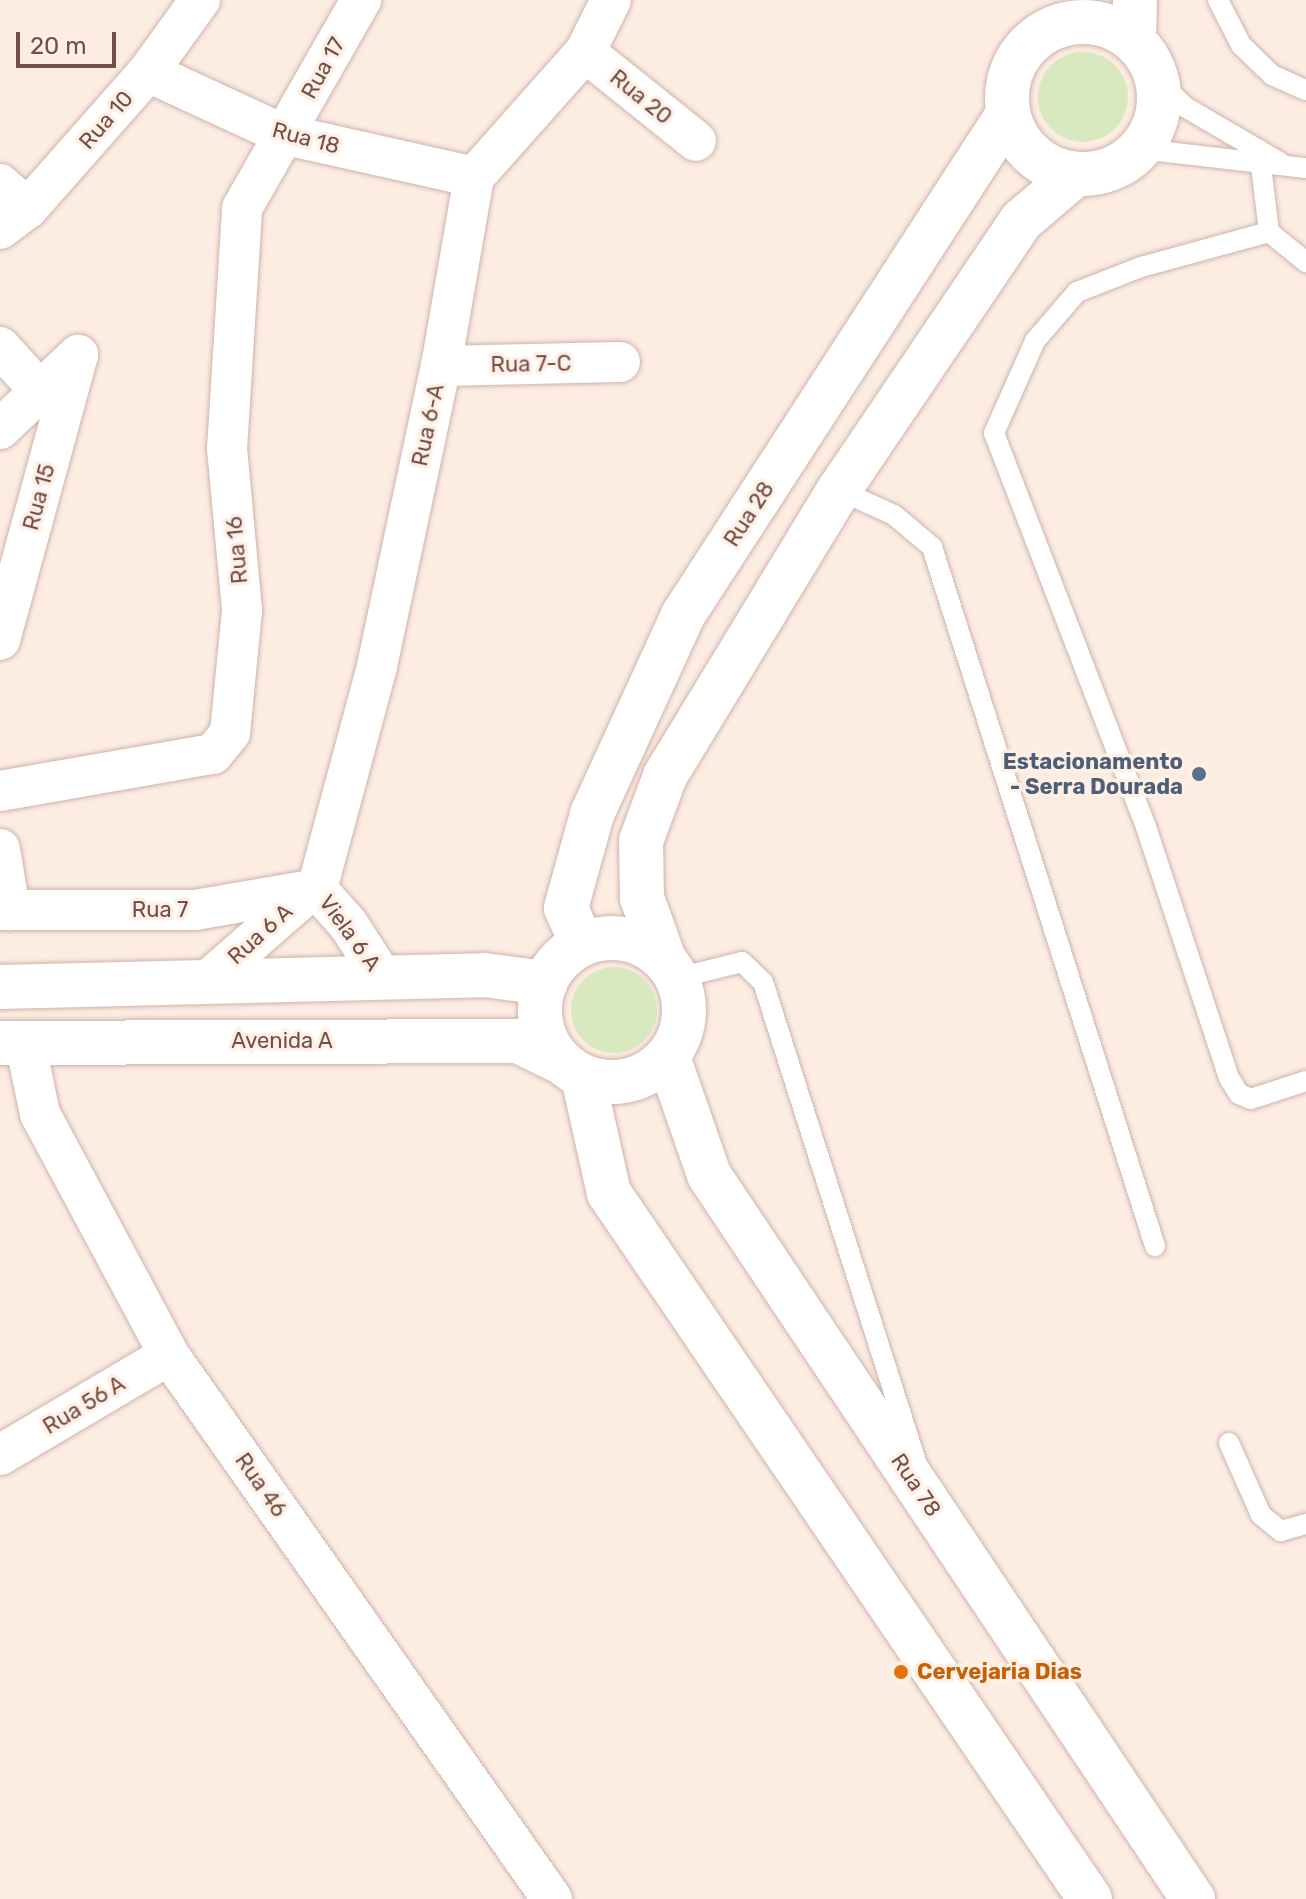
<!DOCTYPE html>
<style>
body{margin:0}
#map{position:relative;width:1306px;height:1899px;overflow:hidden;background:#fcece1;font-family:Rubik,sans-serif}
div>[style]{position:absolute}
.green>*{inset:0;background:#d8e9c0}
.round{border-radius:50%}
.roads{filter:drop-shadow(0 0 2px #cfb3ab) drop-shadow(0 0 2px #cfb3ab)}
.service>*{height:20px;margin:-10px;padding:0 10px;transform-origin:10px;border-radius:10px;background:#fff}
.minor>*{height:40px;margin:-20px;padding:0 20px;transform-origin:20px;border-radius:20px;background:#fff}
.secondary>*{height:44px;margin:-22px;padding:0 22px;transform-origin:22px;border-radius:22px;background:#fff}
.secondary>.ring{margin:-22px;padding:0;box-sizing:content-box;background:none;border:44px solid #fff;border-radius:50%}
.dots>*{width:22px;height:22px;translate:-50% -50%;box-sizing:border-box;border:4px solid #fff0e6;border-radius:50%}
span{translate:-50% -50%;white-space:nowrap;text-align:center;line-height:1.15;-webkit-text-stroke:7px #fff0e6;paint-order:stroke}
.street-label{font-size:22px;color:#724f48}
.service-label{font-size:22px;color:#4e5e75;font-weight:700}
.right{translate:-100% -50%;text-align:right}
.food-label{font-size:22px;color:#c56008;font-weight:700}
.left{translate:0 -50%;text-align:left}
.scale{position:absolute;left:16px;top:32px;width:100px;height:36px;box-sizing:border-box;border:4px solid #724f48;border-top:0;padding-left:10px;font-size:24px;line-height:28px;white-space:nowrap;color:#724f48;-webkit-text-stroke:6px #fff0e6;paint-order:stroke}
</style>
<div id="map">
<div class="green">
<i class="round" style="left:1038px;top:52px;width:90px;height:90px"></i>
<i class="round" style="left:571px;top:967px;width:86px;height:86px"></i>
</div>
<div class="roads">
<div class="service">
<i style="left:1218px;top:0;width:51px;rotate:62.9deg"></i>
<i style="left:1241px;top:45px;width:43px;rotate:44.1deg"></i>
<i style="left:1272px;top:75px;width:37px;rotate:24deg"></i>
<i style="left:1159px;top:81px;width:37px;rotate:45deg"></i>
<i style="left:1185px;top:107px;width:111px;rotate:30.3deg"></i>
<i style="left:1141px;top:149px;width:166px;rotate:6.6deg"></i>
<i style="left:1259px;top:150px;width:83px;rotate:83deg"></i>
<i style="left:1269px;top:232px;width:48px;rotate:39deg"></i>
<i style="left:1269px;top:232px;width:133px;rotate:164.7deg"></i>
<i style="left:1141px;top:267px;width:69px;rotate:158.7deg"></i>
<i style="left:1077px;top:292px;width:65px;rotate:130.6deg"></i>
<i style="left:1035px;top:341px;width:101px;rotate:114deg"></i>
<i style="left:994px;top:433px;width:419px;rotate:68.9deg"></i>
<i style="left:1145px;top:824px;width:268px;rotate:71.7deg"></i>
<i style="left:1229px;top:1078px;width:19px;rotate:58deg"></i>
<i style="left:1239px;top:1094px;width:13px;rotate:23deg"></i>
<i style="left:1251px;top:1099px;width:58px;rotate:-18.1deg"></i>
<i style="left:839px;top:490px;width:60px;rotate:24.4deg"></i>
<i style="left:894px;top:515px;width:50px;rotate:40.1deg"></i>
<i style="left:932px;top:547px;width:734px;rotate:72.31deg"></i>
<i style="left:678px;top:978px;width:66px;rotate:-14deg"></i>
<i style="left:742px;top:962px;width:29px;rotate:44deg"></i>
<i style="left:763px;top:982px;width:500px;rotate:72.3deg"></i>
<i style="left:1229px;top:1443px;width:79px;rotate:66deg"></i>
<i style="left:1261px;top:1515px;width:26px;rotate:39deg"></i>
<i style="left:1281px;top:1531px;width:26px;rotate:-16deg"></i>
</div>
<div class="minor">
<i style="left:585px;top:52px;width:142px;rotate:38.7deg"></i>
<i style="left:148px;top:72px;width:148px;rotate:24.8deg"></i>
<i style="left:282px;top:134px;width:197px;rotate:12.6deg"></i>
<i style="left:0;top:184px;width:37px;rotate:41deg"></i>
<i style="left:0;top:229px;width:35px;rotate:-37deg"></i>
<i style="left:28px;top:208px;width:181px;rotate:-48.6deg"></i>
<i style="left:148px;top:72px;width:89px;rotate:-54.2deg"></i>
<i style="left:0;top:347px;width:59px;rotate:47.7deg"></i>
<i style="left:441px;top:366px;width:179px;rotate:-1.3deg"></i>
<i style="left:0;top:429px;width:108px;rotate:-43.5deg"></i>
<i style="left:0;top:640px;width:295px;rotate:-74.7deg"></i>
<i style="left:0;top:791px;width:216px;rotate:-9.9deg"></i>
<i style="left:213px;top:754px;width:27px;rotate:-51deg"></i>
<i style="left:230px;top:733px;width:124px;rotate:-84.4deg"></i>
<i style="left:242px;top:610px;width:162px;rotate:-95.3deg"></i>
<i style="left:227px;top:449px;width:241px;rotate:-86.4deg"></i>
<i style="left:242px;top:208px;width:240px;rotate:-60.2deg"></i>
<i style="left:0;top:849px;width:62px;rotate:80.7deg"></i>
<i style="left:317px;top:889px;width:231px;rotate:-74.9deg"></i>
<i style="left:377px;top:666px;width:307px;rotate:-78deg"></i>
<i style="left:441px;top:366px;width:192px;rotate:-80.1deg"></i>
<i style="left:474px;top:177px;width:167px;rotate:-48.4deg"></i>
<i style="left:585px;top:52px;width:58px;rotate:-63.4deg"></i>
<i style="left:317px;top:889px;width:47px;rotate:48.5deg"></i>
<i style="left:348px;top:924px;width:63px;rotate:57.3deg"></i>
<i style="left:0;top:910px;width:195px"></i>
<i style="left:195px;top:910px;width:124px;rotate:-9.8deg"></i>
<i style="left:206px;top:982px;width:129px;rotate:-41.2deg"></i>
<i style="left:25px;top:1042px;width:74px;rotate:78.2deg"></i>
<i style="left:40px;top:1114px;width:273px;rotate:61.8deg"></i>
<i style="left:169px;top:1355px;width:665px;rotate:54.85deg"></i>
<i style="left:0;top:1455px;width:196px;rotate:-30.6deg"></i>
</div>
<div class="secondary">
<i class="ring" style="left:1007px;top:22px;width:108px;height:108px"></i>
<i style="left:1134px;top:41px;width:41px;rotate:-88.6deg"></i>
<i class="ring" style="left:540px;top:938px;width:100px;height:100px"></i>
<i style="left:582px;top:944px;width:39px;rotate:-114deg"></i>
<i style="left:566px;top:908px;width:98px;rotate:-74.5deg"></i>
<i style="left:592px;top:814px;width:219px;rotate:-65.4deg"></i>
<i style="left:683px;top:615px;width:597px;rotate:-57.03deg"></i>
<i style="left:664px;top:959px;width:65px;rotate:-109.8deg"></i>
<i style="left:642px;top:898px;width:57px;rotate:-91deg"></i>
<i style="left:641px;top:841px;width:69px;rotate:-69.7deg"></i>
<i style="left:665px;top:776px;width:335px;rotate:-58.7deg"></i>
<i style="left:839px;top:490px;width:325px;rotate:-55.9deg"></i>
<i style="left:1021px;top:221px;width:72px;rotate:-40.5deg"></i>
<i style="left:0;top:987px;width:484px;rotate:-1.4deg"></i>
<i style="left:484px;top:975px;width:62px;rotate:7.5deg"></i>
<i style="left:0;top:1043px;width:518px;rotate:-0.22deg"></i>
<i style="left:518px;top:1041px;width:46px;rotate:26deg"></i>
<i style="left:668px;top:1057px;width:125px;rotate:70.8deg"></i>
<i style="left:709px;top:1175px;width:871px;rotate:56.24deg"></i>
<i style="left:583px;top:1077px;width:119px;rotate:77.4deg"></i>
<i style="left:609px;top:1193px;width:854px;rotate:55.73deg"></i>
</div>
</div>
<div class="dots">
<i style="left:1199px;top:774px;background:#5c6f8a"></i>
<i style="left:901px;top:1672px;background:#e8710a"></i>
</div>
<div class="street-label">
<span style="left:323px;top:68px;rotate:-61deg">Rua 17</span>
<span style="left:641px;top:97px;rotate:39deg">Rua 20</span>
<span style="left:106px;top:120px;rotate:-49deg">Rua 10</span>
<span style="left:306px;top:138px;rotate:15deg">Rua 18</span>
<span style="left:531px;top:364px;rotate:-1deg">Rua 7-C</span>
<span style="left:428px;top:425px;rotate:-78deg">Rua 6-A</span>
<span style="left:39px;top:497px;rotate:-75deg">Rua 15</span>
<span style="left:749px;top:514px;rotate:-57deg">Rua 28</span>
<span style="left:237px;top:550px;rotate:-95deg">Rua 16</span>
<span style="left:160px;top:910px">Rua 7</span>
<span style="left:350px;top:933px;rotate:54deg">Viela 6 A</span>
<span style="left:260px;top:934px;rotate:-42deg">Rua 6 A</span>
<span style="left:282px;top:1041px">Avenida A</span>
<span style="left:84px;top:1405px;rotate:-31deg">Rua 56 A</span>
<span style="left:261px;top:1485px;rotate:55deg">Rua 46</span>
<span style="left:916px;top:1485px;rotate:56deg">Rua 78</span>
</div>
<div class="service-label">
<span class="right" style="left:1183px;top:774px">Estacionamento<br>- Serra Dourada</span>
</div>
<div class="food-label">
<span class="left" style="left:917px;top:1672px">Cervejaria Dias</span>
</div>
<div class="scale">20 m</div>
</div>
